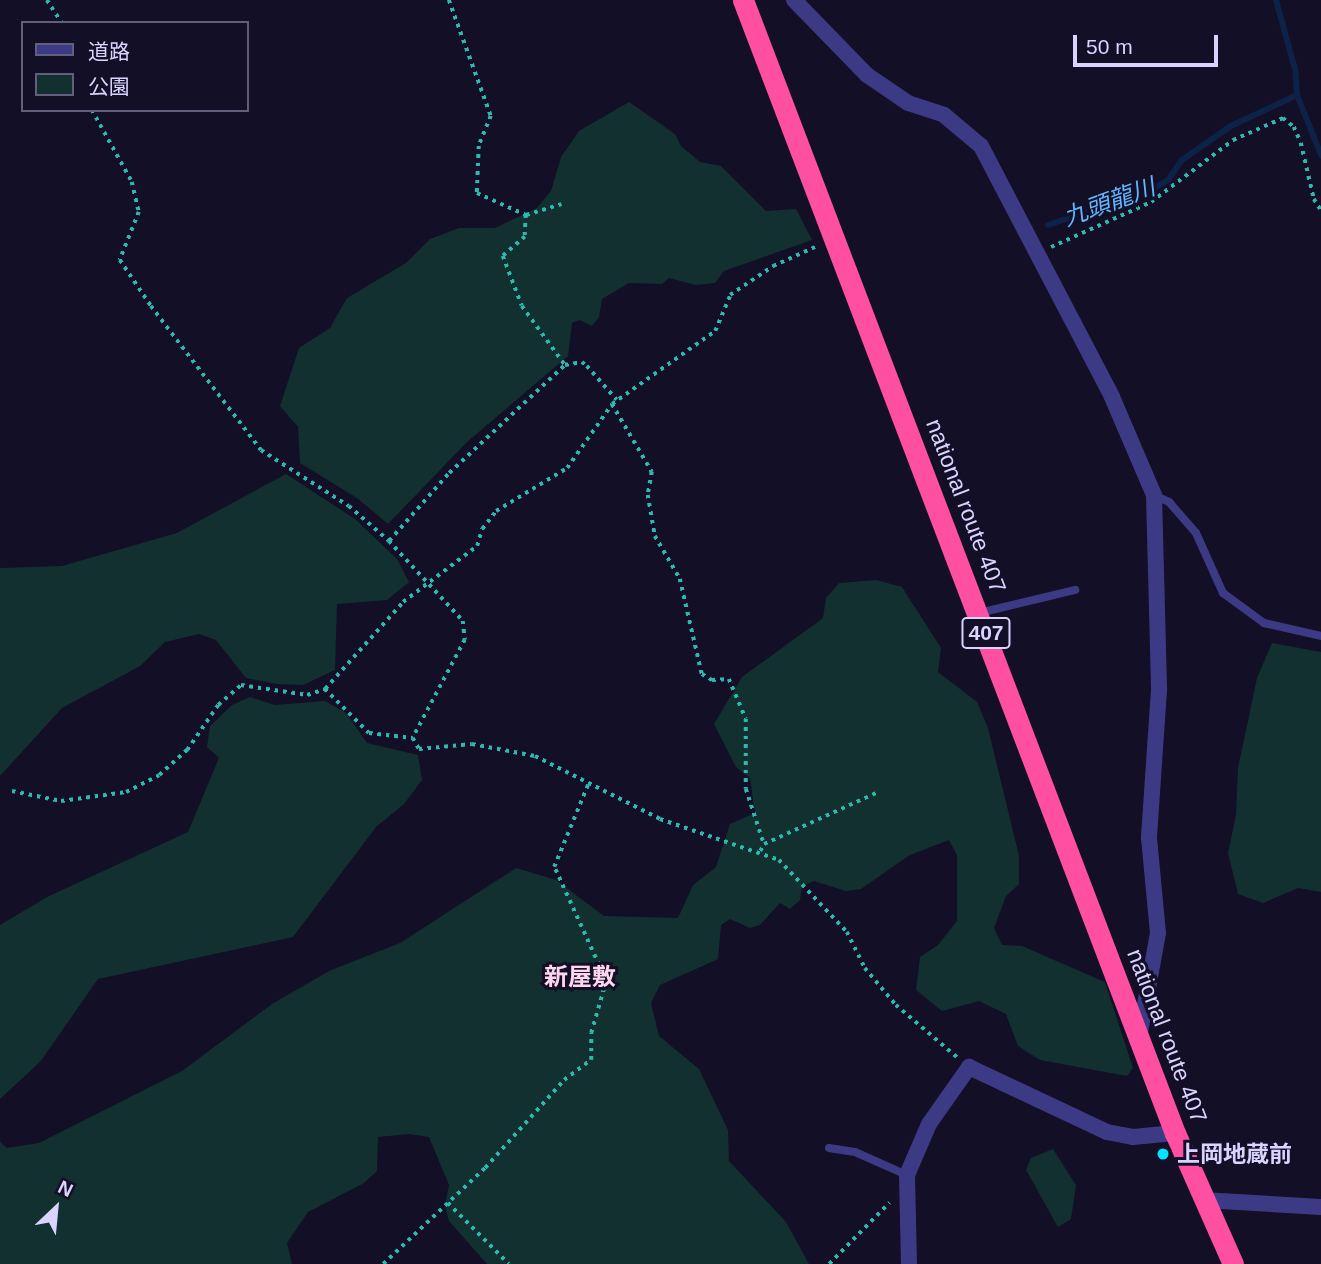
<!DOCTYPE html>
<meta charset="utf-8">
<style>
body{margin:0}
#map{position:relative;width:1321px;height:1264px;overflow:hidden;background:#130f26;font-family:Helvetica,"Noto Sans JP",sans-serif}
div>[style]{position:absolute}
.green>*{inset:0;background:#12302f}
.stream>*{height:6px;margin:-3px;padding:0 3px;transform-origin:3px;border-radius:3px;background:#0c2248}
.path>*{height:3.5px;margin-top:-1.75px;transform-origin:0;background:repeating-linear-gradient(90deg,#2fb8b0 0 3.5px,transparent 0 8.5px)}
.lane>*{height:8px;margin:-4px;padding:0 4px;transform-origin:4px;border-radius:4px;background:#3d3a85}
.street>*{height:16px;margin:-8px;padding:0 8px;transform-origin:8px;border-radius:8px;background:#3d3a85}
.highway>*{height:21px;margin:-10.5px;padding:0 10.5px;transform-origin:10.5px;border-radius:10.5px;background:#ff4fa3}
.dots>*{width:19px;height:19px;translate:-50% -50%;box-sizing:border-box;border:4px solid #130f26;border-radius:50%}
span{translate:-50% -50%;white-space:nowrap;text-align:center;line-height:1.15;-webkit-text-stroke:6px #130f26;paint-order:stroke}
.shield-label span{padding:2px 5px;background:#130f26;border:2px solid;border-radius:5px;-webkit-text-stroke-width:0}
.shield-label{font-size:21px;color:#d9d4ff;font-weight:700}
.street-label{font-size:23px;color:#d9d4ff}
.poi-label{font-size:23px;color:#d9d4ff;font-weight:700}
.left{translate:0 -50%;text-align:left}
.water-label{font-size:24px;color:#62b6ff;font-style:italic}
.neighbourhood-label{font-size:24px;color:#ffd6f0;font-weight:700}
.legend{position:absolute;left:21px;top:21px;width:228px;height:91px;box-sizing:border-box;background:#130f26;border:2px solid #625e7d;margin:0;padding:9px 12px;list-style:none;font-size:21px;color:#d9d4ff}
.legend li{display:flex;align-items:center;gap:14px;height:35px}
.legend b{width:35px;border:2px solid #625e7d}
.north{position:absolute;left:21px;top:1173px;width:70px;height:70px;-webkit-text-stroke:5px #130f26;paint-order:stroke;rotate:26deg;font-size:19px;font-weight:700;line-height:28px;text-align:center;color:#d9d4ff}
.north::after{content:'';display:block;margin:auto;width:24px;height:32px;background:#d9d4ff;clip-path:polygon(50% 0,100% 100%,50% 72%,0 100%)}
.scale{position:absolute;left:1073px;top:35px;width:145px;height:32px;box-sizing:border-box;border:4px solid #d9d4ff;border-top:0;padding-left:9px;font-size:21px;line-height:24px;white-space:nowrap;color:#d9d4ff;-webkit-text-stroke:5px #130f26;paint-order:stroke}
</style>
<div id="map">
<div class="green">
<i style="clip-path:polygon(629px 102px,675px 134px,681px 146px,700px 162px,721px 166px,766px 211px,796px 209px,812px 240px,724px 271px,715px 283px,696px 285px,669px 278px,662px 284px,629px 283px,602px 299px,599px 317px,592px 326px,580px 320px,572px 323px,568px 356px,467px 442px,388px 524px,357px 498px,300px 463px,298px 427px,280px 406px,299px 348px,330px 328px,347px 298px,406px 263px,430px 239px,459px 228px,495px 228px,537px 208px,551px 191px,561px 157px,579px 131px)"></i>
<i style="clip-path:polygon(286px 474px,355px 519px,397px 559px,409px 582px,387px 600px,337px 604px,335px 670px,303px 685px,277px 684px,246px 678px,216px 640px,199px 634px,165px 642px,140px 666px,62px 708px,0 776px,0 568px,62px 566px,177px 533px)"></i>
<i style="clip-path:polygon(876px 580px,902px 587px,941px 648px,938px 672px,977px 702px,988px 728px,1019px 856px,1019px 884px,1006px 896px,994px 928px,1002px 945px,1022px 946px,1105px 982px,1133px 1068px,1127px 1076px,1040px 1060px,1018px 1046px,1006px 1014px,979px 1001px,942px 1011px,916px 990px,920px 957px,938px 945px,957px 921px,957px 855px,949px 840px,910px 855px,861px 889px,846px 891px,814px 881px,802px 886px,800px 900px,790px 909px,780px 903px,760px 925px,750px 928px,730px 919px,721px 925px,718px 959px,660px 985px,651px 1003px,659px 1036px,699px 1069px,728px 1130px,729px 1161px,786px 1222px,809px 1264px,487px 1264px,449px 1221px,445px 1206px,449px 1185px,429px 1137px,409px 1134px,378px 1137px,377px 1171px,364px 1183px,308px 1212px,287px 1243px,292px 1264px,0 1264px,0 1142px,7px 1148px,39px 1143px,182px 1071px,272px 1004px,329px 971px,400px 943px,516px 868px,556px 880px,604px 916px,678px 918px,693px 885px,716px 867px,730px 824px,755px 813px,750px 778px,736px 767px,714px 724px,742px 677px,823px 618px,826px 598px,839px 583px)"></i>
<i style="clip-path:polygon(1272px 643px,1321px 652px,1321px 892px,1298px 888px,1263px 903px,1238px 894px,1228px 853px,1236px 815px,1238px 768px,1257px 678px)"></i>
<i style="clip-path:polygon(250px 697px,275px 705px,325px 701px,346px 713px,367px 743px,418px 755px,422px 780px,404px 804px,376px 827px,293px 937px,98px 979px,40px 1062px,0 1099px,0 925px,47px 897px,188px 832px,219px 758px,207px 747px,210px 726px,232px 705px)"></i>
<i style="clip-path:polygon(1053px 1149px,1076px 1185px,1071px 1219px,1058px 1227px,1026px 1170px,1031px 1158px)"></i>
</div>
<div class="stream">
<i style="left:1297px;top:95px;width:65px;rotate:68.2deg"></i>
<i style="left:1048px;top:225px;width:111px;rotate:-18.9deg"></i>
<i style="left:1153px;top:189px;width:17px;rotate:-31deg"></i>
<i style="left:1168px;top:180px;width:24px;rotate:-55deg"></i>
<i style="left:1182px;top:160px;width:60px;rotate:-34.8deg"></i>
<i style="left:1231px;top:126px;width:73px;rotate:-25.2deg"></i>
<i style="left:1297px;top:95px;width:26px;rotate:-94deg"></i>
<i style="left:1295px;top:69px;width:72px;rotate:-105.4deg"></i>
</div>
<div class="path">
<i style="left:47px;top:0;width:27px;rotate:57deg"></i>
<i style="left:449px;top:0;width:123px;rotate:70.1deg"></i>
<i style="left:491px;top:116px;width:32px;rotate:112deg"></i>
<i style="left:479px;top:146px;width:47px;rotate:92.4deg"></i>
<i style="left:477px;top:193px;width:54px;rotate:24.2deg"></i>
<i style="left:526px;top:215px;width:37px;rotate:-17deg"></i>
<i style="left:92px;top:110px;width:82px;rotate:60.9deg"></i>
<i style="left:132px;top:182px;width:31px;rotate:77deg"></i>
<i style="left:139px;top:212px;width:52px;rotate:111.6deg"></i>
<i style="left:120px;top:260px;width:55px;rotate:56deg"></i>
<i style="left:151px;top:306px;width:181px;rotate:52.6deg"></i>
<i style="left:261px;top:450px;width:104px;rotate:32.5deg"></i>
<i style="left:349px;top:506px;width:53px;rotate:41.2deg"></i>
<i style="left:389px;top:541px;width:109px;rotate:47.2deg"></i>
<i style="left:463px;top:621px;width:19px;rotate:84deg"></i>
<i style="left:465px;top:640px;width:111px;rotate:118deg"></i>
<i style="left:413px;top:738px;width:13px;rotate:61deg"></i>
<i style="left:419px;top:749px;width:53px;rotate:-5.4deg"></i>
<i style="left:472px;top:744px;width:64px;rotate:10.8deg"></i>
<i style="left:535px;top:756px;width:140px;rotate:26.7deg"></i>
<i style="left:660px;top:819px;width:126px;rotate:19deg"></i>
<i style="left:779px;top:860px;width:99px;rotate:46.6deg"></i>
<i style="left:847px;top:932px;width:40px;rotate:63.4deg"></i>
<i style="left:865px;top:968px;width:48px;rotate:50deg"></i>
<i style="left:896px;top:1005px;width:82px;rotate:40.5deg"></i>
<i style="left:526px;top:215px;width:22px;rotate:93deg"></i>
<i style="left:525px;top:237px;width:29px;rotate:139deg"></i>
<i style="left:503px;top:256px;width:53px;rotate:69.2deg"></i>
<i style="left:522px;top:306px;width:73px;rotate:53.9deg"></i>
<i style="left:1051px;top:247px;width:110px;rotate:-24.2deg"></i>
<i style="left:1151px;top:202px;width:103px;rotate:-37.1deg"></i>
<i style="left:1233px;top:140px;width:55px;rotate:-23.7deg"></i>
<i style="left:1283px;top:118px;width:14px;rotate:39deg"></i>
<i style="left:1294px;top:127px;width:17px;rotate:66deg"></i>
<i style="left:1301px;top:143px;width:57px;rotate:76.9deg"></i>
<i style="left:1314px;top:199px;width:13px;rotate:58deg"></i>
<i style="left:612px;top:404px;width:79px;rotate:59.5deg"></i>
<i style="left:652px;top:472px;width:23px;rotate:100deg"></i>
<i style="left:648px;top:495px;width:42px;rotate:80.3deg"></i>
<i style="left:655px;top:536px;width:50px;rotate:59.8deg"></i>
<i style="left:680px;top:579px;width:98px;rotate:77deg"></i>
<i style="left:702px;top:674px;width:12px;rotate:31deg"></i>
<i style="left:712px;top:680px;width:17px;rotate:-3deg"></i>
<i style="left:729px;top:679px;width:43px;rotate:67deg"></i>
<i style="left:746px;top:719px;width:70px;rotate:90deg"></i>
<i style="left:746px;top:789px;width:58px;rotate:71.9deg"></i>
<i style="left:389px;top:541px;width:91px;rotate:-48.6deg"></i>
<i style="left:449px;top:473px;width:158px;rotate:-43deg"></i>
<i style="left:565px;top:365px;width:17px;rotate:-10deg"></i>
<i style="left:582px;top:362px;width:6px;rotate:39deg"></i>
<i style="left:587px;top:366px;width:45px;rotate:48.6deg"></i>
<i style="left:325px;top:689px;width:117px;rotate:-48.1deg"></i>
<i style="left:403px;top:602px;width:93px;rotate:-37.1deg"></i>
<i style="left:477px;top:546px;width:18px;rotate:-74deg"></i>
<i style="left:482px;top:529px;width:23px;rotate:-52deg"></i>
<i style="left:496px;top:511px;width:83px;rotate:-31.2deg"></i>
<i style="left:567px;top:468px;width:78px;rotate:-54.9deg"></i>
<i style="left:612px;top:404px;width:126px;rotate:-35.3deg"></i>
<i style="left:715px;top:331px;width:39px;rotate:-67deg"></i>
<i style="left:730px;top:295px;width:52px;rotate:-34deg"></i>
<i style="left:773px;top:266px;width:46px;rotate:-24.3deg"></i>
<i style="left:12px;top:791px;width:50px;rotate:11.5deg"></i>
<i style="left:61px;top:801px;width:66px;rotate:-7.9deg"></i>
<i style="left:126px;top:792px;width:37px;rotate:-27deg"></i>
<i style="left:159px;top:775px;width:38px;rotate:-42deg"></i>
<i style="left:187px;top:750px;width:55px;rotate:-55.4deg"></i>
<i style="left:218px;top:705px;width:30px;rotate:-41deg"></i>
<i style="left:241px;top:685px;width:67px;rotate:8.6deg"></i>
<i style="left:307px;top:695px;width:19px;rotate:-18deg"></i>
<i style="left:325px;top:689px;width:62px;rotate:45deg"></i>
<i style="left:369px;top:733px;width:44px;rotate:6.5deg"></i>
<i style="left:760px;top:851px;width:8px;rotate:-60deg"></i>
<i style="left:764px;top:844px;width:123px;rotate:-24.5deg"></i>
<i style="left:448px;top:1203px;width:86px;rotate:45deg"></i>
<i style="left:383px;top:1264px;width:140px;rotate:-43.3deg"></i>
<i style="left:485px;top:1168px;width:118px;rotate:-48.1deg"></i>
<i style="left:564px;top:1080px;width:34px;rotate:-37deg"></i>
<i style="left:591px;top:1060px;width:27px;rotate:-90deg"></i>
<i style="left:591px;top:1033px;width:54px;rotate:-73.9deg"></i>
<i style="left:606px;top:981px;width:125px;rotate:-114.5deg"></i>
<i style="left:554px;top:867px;width:92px;rotate:-67.6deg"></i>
<i style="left:829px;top:1264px;width:86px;rotate:-45.5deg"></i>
</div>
<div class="lane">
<i style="left:1154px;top:495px;width:17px;rotate:25deg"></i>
<i style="left:1169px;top:502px;width:41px;rotate:48.9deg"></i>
<i style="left:1196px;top:533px;width:66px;rotate:65.8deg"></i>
<i style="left:1223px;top:593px;width:51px;rotate:36.2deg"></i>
<i style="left:1264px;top:623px;width:58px;rotate:12.8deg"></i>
<i style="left:979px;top:613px;width:99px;rotate:-13.5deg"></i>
<i style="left:829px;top:1148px;width:26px;rotate:9deg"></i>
<i style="left:855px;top:1152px;width:57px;rotate:23.9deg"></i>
</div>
<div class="street">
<i style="left:794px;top:0;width:105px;rotate:45.8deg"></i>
<i style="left:867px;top:75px;width:50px;rotate:34.3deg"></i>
<i style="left:908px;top:103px;width:38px;rotate:18deg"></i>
<i style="left:944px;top:115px;width:48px;rotate:40deg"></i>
<i style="left:981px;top:146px;width:283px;rotate:62.4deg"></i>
<i style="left:1112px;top:397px;width:107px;rotate:66.8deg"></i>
<i style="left:1154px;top:495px;width:195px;rotate:88.5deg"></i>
<i style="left:1159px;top:690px;width:148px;rotate:93.9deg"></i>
<i style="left:1149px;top:838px;width:95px;rotate:84.6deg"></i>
<i style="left:1158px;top:933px;width:107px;rotate:100.3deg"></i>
<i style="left:1203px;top:1200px;width:118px;rotate:3.4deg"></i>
<i style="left:909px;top:1264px;width:89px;rotate:-91.3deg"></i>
<i style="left:907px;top:1175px;width:56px;rotate:-66.7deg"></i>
<i style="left:929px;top:1124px;width:70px;rotate:-54.9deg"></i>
<i style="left:969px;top:1067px;width:153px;rotate:25.2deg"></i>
<i style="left:1107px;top:1132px;width:26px;rotate:11deg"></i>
<i style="left:1133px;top:1137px;width:42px;rotate:-5.4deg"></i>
</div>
<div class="highway">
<i style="left:743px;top:0;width:1213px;rotate:69.13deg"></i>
<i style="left:1175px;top:1133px;width:143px;rotate:66.1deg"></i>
</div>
<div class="dots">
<i style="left:1163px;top:1154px;background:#00e5ff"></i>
</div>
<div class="shield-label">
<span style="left:986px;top:633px">407</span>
</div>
<div class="street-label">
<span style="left:966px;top:506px;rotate:69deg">national route 407</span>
<span style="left:1167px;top:1036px;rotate:69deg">national route 407</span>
</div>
<div class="poi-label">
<span class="left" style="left:1177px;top:1154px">上岡地蔵前</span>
</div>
<div class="water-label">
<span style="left:1109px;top:202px;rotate:-20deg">九頭龍川</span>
</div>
<div class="neighbourhood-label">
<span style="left:580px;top:977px">新屋敷</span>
</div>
<ul class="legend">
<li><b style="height:9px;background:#3d3a85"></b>道路</li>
<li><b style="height:19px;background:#12302f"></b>公園</li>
</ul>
<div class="north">N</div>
<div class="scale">50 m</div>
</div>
